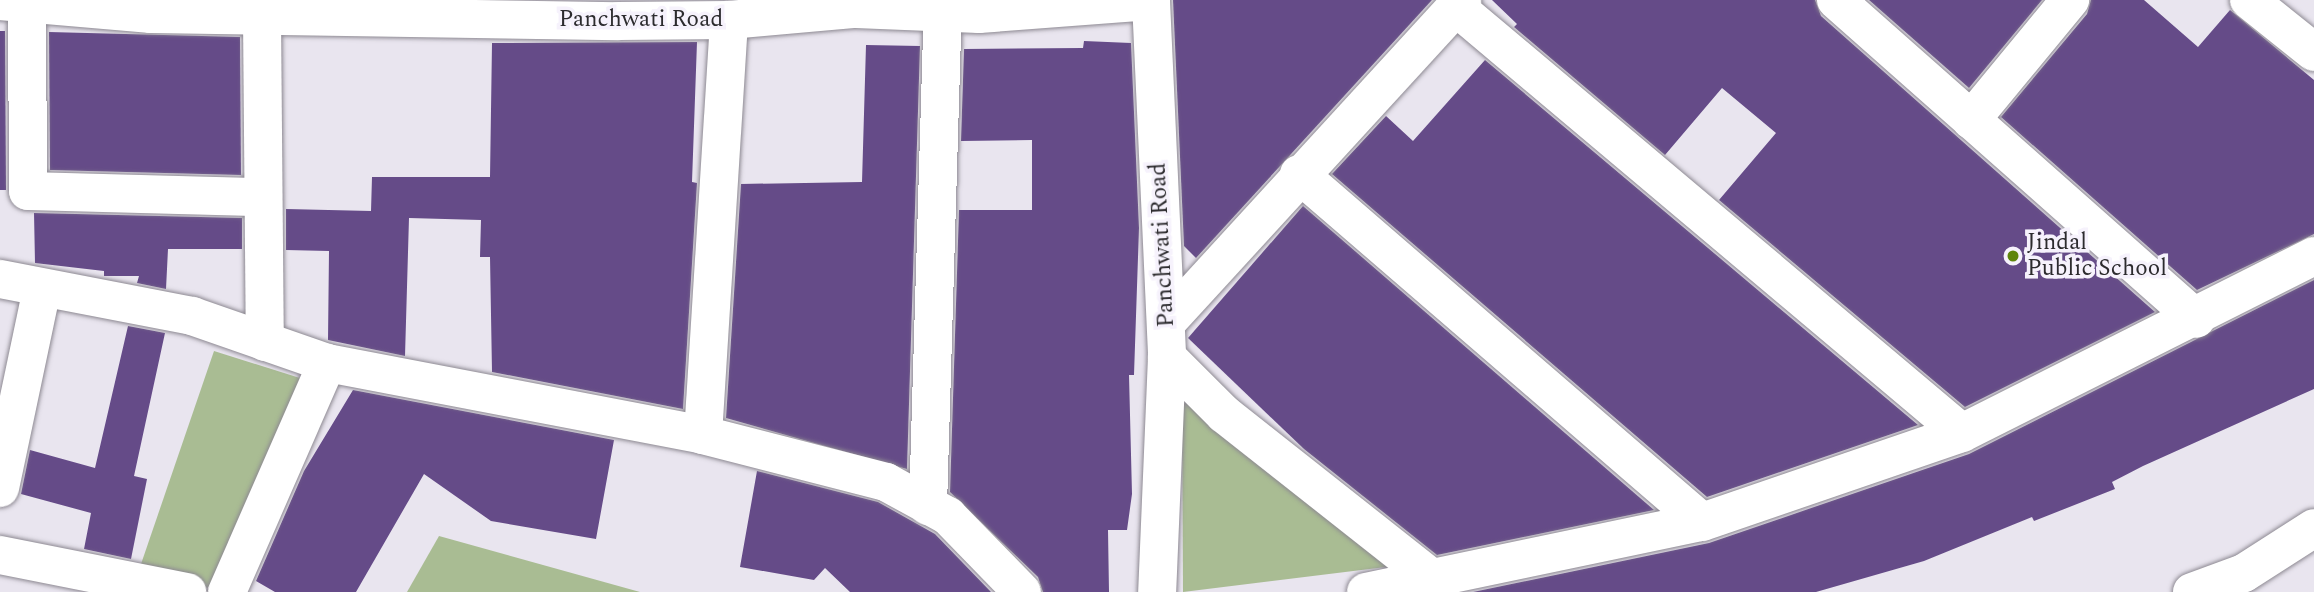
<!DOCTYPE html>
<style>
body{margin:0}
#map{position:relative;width:2314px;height:592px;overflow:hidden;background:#e9e5ef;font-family:Spectral,serif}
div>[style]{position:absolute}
.green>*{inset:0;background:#a9bc93}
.building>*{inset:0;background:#654b88}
.roads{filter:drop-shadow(0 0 2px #8d8992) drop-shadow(0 0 2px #8d8992)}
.minor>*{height:38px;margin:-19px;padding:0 19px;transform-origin:19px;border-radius:19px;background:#fff}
.dots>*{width:19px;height:19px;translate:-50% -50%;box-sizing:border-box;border:4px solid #f6f2fc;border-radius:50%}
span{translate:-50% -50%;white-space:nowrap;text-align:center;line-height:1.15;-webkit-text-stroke:7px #f6f2fc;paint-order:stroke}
.street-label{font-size:23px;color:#2c2b2e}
.poi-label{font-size:23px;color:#2c2b2e}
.left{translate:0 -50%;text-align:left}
</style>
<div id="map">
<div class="green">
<i style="clip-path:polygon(214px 351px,303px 379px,219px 591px,140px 567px)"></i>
<i style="clip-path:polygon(1182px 391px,1394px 566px,1183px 592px)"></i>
<i style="clip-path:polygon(439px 536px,640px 592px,407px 592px)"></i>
</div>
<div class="building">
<i style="clip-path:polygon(1173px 0,1432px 0,1196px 258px,1184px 246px)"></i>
<i style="clip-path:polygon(1492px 0,1815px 0,1821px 16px,2155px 312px,1965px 407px,1719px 200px,1776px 133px,1722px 88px,1665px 155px,1514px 27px,1517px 24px)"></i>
<i style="clip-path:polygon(1869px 0,2042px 0,1969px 88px)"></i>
<i style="clip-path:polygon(2091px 0,2144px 0,2198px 47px,2230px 10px,2314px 80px,2314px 234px,2197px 290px,2001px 117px,2087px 14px)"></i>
<i style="clip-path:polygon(0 31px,5px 31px,6px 190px,0 190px)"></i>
<i style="clip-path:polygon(49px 32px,240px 37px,241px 175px,50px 170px)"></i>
<i style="clip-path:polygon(1084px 41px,1131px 43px,1139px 228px,1134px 375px,1129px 375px,1132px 494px,1127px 530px,1108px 530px,1109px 592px,1043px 592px,1038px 577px,950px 492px,959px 210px,1032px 210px,1032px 140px,961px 141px,964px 49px,1083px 48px)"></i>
<i style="clip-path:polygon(697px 42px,692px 182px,697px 183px,683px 409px,492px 372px,490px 257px,480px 257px,481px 220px,409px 218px,405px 356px,328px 340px,329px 251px,286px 250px,286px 209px,371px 211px,372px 177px,490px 177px,492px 43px)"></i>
<i style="clip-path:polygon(866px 45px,920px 46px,907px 469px,726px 418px,741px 184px,862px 182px)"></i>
<i style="clip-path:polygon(1485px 60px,1918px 425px,1707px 497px,1332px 174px,1386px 116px,1413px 141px)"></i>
<i style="clip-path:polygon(1303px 206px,1654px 510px,1437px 555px,1304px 449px,1188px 338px)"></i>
<i style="clip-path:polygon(34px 213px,242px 218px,242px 249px,168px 249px,166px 289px,137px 283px,139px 276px,104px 276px,104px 271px,35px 263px)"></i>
<i style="clip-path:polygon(2314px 280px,2314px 389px,2143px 466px,2112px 482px,2115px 489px,2034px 521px,2032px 517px,1924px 561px,1816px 592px,1473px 592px,1709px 543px,1969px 454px)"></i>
<i style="clip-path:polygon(128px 326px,165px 333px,134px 476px,147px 479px,131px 559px,84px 549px,91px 513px,21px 494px,30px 450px,95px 468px)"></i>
<i style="clip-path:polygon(353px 390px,614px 440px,596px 539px,491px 521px,424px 474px,356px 592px,275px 592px,256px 581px,304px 471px)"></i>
<i style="clip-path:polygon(757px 471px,878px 502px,935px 534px,991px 592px,850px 592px,825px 568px,814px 580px,740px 567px)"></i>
</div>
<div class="roads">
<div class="minor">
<i style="left:1836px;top:0;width:481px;rotate:41.5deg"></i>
<i style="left:2249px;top:0;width:83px;rotate:38.7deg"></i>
<i style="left:0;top:1px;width:152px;rotate:4.9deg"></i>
<i style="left:151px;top:14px;width:467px;rotate:0.9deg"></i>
<i style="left:618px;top:21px;width:111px;rotate:-0.5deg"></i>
<i style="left:729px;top:20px;width:127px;rotate:-5deg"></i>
<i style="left:856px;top:9px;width:123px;rotate:2.3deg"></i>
<i style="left:979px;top:14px;width:172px;rotate:-4.3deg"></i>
<i style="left:1151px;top:1px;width:356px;rotate:87.4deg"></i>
<i style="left:1167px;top:357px;width:235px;rotate:92.4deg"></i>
<i style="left:27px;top:3px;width:188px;rotate:89.7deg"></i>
<i style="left:28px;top:191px;width:235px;rotate:1.5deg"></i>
<i style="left:1456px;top:7px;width:661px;rotate:40.09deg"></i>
<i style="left:262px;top:17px;width:325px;rotate:89.5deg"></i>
<i style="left:1971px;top:120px;width:156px;rotate:-50.5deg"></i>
<i style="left:1299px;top:174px;width:532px;rotate:40.81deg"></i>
<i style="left:0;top:279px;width:196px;rotate:10.9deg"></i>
<i style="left:192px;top:316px;width:143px;rotate:19.2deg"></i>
<i style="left:1167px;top:322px;width:437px;rotate:-47.5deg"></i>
<i style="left:1167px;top:357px;width:81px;rotate:45deg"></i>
<i style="left:1224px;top:414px;width:268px;rotate:38.3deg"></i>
<i style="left:703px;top:435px;width:416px;rotate:-86.4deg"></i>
<i style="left:0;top:488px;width:203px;rotate:-78.1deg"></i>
<i style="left:928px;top:506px;width:494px;rotate:-88.3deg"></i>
<i style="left:0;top:555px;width:191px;rotate:11.2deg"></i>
<i style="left:227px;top:592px;width:250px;rotate:-66.4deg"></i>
<i style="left:327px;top:363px;width:383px;rotate:10.8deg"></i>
<i style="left:703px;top:435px;width:189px;rotate:14.4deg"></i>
<i style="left:886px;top:482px;width:71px;rotate:28.7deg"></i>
<i style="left:948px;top:516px;width:106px;rotate:45.8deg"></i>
<i style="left:1366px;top:592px;width:343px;rotate:-11.8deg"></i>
<i style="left:1702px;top:522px;width:275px;rotate:-18.9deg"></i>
<i style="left:1962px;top:433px;width:394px;rotate:-26.7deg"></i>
<i style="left:2192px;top:592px;width:55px;rotate:-20.1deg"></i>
<i style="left:2244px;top:573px;width:83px;rotate:-32.7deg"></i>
</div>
</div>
<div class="dots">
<i style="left:2013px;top:256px;background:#5e850c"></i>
</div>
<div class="street-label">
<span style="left:641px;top:20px">Panchwati Road</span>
<span style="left:1163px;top:245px;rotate:-93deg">Panchwati Road</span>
</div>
<div class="poi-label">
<span class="left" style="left:2027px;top:256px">Jindal<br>Public School</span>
</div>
</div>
